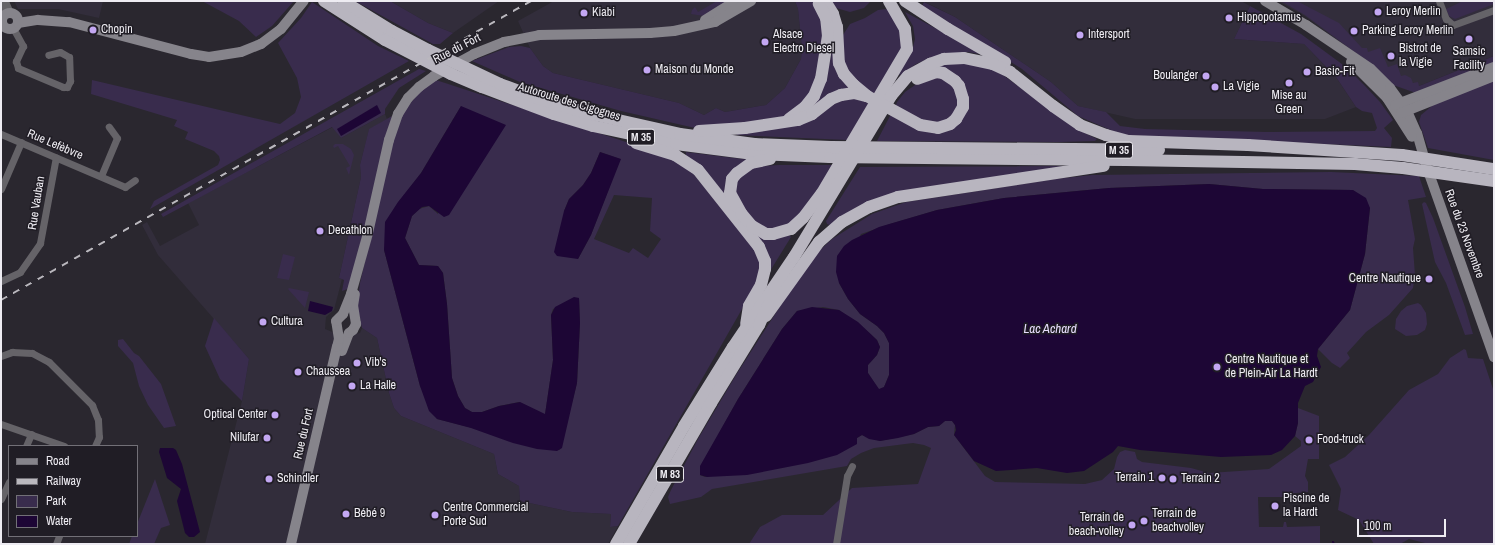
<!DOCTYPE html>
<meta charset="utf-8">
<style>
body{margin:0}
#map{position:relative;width:1495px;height:545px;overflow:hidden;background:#2a272f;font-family:"Archivo Narrow",sans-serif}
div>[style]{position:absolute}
.built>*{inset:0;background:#322d3b}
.green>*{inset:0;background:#392c4d}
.water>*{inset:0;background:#1d0635}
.stream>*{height:2px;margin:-1px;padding:0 1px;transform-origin:1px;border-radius:1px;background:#1d0635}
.street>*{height:7px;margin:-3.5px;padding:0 3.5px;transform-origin:3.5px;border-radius:3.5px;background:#656368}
.secondary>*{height:10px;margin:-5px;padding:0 5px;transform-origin:5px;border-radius:5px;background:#86848b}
.secondary>.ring{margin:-5px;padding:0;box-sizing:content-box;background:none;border:10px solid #86848b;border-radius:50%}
.highway>*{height:12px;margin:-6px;padding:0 6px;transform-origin:6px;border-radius:6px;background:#b8b5bf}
.rail>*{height:2px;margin-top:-1px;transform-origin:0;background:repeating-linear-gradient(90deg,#bab8be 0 7px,transparent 0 14px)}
.dots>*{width:11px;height:11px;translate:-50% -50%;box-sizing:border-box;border:2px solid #201d25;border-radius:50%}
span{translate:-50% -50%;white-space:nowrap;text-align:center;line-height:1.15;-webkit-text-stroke:3px #201d25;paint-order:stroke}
.shield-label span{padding:1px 3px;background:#201d25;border:1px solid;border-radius:3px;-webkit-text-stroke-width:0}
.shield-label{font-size:11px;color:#eeecf2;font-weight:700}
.poi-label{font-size:12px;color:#eeecf2}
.left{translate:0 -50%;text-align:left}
.right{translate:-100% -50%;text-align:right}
.street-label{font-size:12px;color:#eeecf2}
.water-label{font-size:13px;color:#e8ddfe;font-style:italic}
.frame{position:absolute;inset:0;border:2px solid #eeecf2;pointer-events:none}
.legend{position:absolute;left:8px;top:445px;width:130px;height:92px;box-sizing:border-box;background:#201d25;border:1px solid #727077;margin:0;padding:5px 7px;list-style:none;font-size:12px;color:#eeecf2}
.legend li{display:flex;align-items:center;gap:8px;height:20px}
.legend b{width:20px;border:1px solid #727077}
.scale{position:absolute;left:1357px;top:519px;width:89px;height:18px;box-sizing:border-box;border:2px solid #eeecf2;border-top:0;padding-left:5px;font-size:12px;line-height:14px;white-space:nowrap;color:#eeecf2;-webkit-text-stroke:3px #201d25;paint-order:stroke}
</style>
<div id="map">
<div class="built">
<i style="clip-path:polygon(14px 1px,103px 1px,99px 18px,58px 9px,18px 9px)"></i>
<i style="clip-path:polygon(390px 1px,499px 1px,453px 33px,428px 23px)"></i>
<i style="clip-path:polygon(554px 1px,795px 1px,798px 9px,802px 49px,801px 59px,785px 88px,766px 105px,725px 112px,716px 108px,704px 115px,679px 103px,553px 73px,543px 66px,530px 48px,518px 21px)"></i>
<i style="clip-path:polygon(923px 1px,1241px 1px,1250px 6px,1234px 39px,1304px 44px,1336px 77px,1356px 107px,1325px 119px,1135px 119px,1078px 106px,1051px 82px,955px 17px)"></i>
<i style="clip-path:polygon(1278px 1px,1494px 1px,1494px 56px,1419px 86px,1348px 48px,1305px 16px)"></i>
<i style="clip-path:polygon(385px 114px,387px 119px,369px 130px,360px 165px,361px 177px,339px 278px,342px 279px,334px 310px,326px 317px,325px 329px,342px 336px,360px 333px,362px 328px,377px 338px,389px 393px,394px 408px,401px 416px,494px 454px,498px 474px,519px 486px,520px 501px,572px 512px,611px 514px,610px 527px,618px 526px,608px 544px,205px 544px,242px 401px,249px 359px,158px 255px,142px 225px,147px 222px,160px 246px,199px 225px,188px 203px,333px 127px,341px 138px)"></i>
</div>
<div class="green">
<i style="clip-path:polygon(202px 1px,294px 1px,272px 26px,256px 37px,239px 21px)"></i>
<i style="clip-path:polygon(355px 1px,390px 1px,428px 23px,453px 33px,440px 44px,433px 44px)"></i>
<i style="clip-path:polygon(717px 1px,732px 1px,704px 16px,691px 14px,692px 10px,695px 7px,698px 12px)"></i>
<i style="clip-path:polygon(795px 1px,814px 1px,824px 20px,825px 39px,813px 89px,801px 107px,782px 119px,695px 128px,621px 111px,520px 82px,472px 61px,509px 47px,521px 46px,530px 48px,543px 66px,553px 73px,679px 103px,704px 115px,716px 108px,725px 112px,731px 111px,766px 105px,785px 88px,801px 59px,802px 49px,798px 9px)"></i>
<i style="clip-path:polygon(830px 1px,871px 1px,864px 8px,850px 12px,836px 8px)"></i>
<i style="clip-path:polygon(1281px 1px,1297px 1px,1339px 23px,1362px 48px,1367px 48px,1368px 52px,1380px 48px,1388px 67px,1397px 64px,1401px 76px,1405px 75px,1411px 78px,1413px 83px,1418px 82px,1419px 86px,1494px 56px,1494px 64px,1416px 93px,1393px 85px,1372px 65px,1305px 15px)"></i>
<i style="clip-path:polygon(1463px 1px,1494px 1px,1494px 4px,1455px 19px,1449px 16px,1446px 9px)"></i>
<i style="clip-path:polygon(312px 2px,378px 46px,409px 61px,150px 209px,154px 201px,218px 165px,220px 160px,219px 156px,214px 151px,185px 139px,188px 132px,174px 126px,177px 120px,91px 94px,92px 80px,280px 124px,295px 113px,301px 97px,297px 78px,278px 43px,301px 18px)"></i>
<i style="clip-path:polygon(924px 2px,955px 17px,1051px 82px,1078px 106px,1106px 112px,1120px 126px,1145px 129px,1267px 132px,1375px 131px,1377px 128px,1372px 113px,1362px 111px,1356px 107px,1336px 77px,1304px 44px,1234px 39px,1250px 6px,1301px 34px,1346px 67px,1366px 87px,1380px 102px,1393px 120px,1384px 128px,1392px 138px,1391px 147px,1122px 135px,1078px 116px,1022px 69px,922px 6px)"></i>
<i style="clip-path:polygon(886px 9px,892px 11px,907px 37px,875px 98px,851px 79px,841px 56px,843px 35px,850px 24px,865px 18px,878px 10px)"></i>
<i style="clip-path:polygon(905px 12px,980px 52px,980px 54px,967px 52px,932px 57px,916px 64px,901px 75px,898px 74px,913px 47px,915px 39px,913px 26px)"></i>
<i style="clip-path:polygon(834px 29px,848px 88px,817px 105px,813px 104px,822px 89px,831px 57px)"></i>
<i style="clip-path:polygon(954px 62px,984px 65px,999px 72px,1075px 128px,1097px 139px,1095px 141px,1059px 142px,877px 141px,891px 114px,941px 133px,967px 93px,935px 68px)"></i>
<i style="clip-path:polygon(419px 69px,426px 71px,399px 88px,385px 109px,385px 114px,341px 138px,332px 127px,163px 217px,161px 214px)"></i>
<i style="clip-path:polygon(939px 77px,956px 88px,958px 110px,944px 123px,924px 121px,895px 108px,897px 102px,905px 92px,918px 83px)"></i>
<i style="clip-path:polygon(1494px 79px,1494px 160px,1428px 148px,1419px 122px,1421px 115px,1433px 105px)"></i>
<i style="clip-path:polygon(evenodd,436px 80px,672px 157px,688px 167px,759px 254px,760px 269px,758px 281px,618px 526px,610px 527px,611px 514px,572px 512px,520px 501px,519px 486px,498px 474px,494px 454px,401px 416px,394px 408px,389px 393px,377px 338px,362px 328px,357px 306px,360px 283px,392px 143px,404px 111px,421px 90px,436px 80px,461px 106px,438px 214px,429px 206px,419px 209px,412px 216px,405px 238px,419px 265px,438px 266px,443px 273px,447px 304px,452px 378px,458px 396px,465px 408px,472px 412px,482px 412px,499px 406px,519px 402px,545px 415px,553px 360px,551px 315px,553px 309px,579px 298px,580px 323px,577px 383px,560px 450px,437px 419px,420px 386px,384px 250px,395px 207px,421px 173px,461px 106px,436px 80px,600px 152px,620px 159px,591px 235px,578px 259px,564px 211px,569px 199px,583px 185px,591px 173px,600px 152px,436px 80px,614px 195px,652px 198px,650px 231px,661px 239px,648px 258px,633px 248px,629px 253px,594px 239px,614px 195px)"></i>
<i style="clip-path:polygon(850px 97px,869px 103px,847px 140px,737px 135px,736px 132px,830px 106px)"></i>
<i style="clip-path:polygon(392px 116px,355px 274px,348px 289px,342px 291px,344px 280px,339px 278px,361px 177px,360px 165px,369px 129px)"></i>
<i style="clip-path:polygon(335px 144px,343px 144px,351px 149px,354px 155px,349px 175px,346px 168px,350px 166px,338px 146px,334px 148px,333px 146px)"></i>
<i style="clip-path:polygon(686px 152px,726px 157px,751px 160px,738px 169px,730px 200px,686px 156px)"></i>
<i style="clip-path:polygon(779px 165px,836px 165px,791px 225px,767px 231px,752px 221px,735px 196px,737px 179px,749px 169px,760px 166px)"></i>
<i style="clip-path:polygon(1068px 166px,943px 186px,832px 226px,827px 224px,826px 221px,860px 167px)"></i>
<i style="clip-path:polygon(1331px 172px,1419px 176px,1426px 197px,1408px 200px,1415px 239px,1413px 248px,1415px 275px,1413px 288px,1389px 315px,1366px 332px,1347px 353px,1350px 358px,1340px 368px,1332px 363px,1318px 349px,1350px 310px,1365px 254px,1370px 208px,1353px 190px,1263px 189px,1209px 184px,1109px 188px,1004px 198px,937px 210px,890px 224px,861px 234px,839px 283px,848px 299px,860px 314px,877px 326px,884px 333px,889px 343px,889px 375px,884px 387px,879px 390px,868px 373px,868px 365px,877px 355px,880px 347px,877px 340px,866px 330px,839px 310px,823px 307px,797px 311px,782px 329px,738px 399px,700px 468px,700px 475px,705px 477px,857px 438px,862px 435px,880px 441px,914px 434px,928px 427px,939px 426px,945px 421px,952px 421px,955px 425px,954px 435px,985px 476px,995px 482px,1085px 484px,1102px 480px,1114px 469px,1117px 457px,1120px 452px,1125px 450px,1135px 452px,1137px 459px,1142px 462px,1191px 468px,1209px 473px,1269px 469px,1301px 446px,1301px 441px,1295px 436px,1298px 423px,1298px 408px,1319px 416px,1319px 459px,1308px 459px,1305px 476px,1308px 482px,1308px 492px,1284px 494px,1283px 497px,1258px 497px,1259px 527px,1283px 527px,1284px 522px,1286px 522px,1287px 527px,1320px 526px,1320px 544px,749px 544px,760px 527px,782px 515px,823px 515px,852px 488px,918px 484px,931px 448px,924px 445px,913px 443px,874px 448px,861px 453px,851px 459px,847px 466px,712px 489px,701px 497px,670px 504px,668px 497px,671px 490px,698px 439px,736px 375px,795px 283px,818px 252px,832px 239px,872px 214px,906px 202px,1055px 179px,1092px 175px)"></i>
<i style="clip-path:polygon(1424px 202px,1426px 203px,1433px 218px,1465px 307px,1473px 334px,1465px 335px,1446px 283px,1435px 262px,1422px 204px)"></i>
<i style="clip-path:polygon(748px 228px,789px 235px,791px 237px,767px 276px)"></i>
<i style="clip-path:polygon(283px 254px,295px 257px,289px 280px,277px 278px)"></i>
<i style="clip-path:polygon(289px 288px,309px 292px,305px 308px,288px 289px)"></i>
<i style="clip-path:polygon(1418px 303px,1421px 305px,1426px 313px,1427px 324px,1425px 330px,1417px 335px,1406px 336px,1395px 329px,1396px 319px,1401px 311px,1407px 306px)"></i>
<i style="clip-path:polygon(214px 318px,249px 359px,242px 401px,220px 379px,205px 346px)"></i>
<i style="clip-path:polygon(123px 339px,134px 353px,139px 356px,161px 384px,176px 426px,164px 428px,148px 405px,139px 386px,133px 363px,118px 346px,118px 340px)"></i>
<i style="clip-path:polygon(1464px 349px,1466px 350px,1468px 358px,1483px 359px,1494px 392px,1494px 544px,1429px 544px,1409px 539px,1400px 544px,1374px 544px,1359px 520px,1338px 510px,1341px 489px,1329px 465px,1345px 457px,1369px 435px,1409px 390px,1438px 374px,1450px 358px)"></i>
<i style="clip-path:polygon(155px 479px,170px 525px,161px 528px,154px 544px,129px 544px,132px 536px,137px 536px,137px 524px)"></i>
</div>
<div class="water">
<i style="clip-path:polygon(377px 105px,381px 113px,341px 136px,337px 129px)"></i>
<i style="clip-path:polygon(461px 106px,506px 125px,449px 215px,444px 217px,429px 206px,422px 207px,412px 216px,405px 238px,419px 265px,438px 266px,443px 273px,447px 304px,452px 378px,458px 396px,465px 408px,472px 412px,482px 412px,499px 406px,520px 402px,545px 414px,553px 360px,551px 315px,555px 307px,574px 297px,579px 298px,580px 323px,577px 383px,562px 448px,557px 451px,537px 449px,513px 443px,471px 428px,437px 419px,429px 411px,420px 386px,384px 250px,385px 222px,398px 202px,421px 173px)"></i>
<i style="clip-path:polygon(600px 152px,621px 159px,591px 235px,578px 259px,557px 256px,554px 252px,564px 211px,569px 199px,583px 185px,591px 173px)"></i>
<i style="clip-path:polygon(1209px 184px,1263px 189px,1353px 190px,1366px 198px,1370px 208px,1365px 254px,1350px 310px,1318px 349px,1317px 356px,1321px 367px,1313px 382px,1305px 386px,1298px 403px,1298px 423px,1295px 436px,1282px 450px,1271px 455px,1221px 457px,1140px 450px,1118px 446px,1113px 452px,1084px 471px,1067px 473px,1037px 468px,996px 471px,974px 461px,954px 435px,956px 430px,955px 425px,952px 421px,945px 421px,939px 426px,928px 427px,914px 434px,898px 438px,880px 441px,869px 439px,862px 435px,857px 438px,857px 444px,837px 455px,808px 463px,747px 475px,707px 477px,700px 475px,700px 466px,738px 399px,782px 329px,797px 311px,812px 307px,839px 310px,858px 322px,877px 340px,880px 347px,877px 355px,868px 365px,868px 373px,879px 389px,884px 387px,889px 375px,889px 343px,884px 333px,877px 326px,860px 314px,848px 299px,839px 283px,836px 272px,837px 256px,844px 246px,852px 240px,879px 227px,937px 210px,1004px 198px,1109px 188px)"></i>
<i style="clip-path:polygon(310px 301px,333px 307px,332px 311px,325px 315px,308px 311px)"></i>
<i style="clip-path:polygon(160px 448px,173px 448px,176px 450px,182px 464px,200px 532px,194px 537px,189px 537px,185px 533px,177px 501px,181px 489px,167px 478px,159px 452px)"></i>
</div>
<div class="stream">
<i style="left:1333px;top:542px;width:2px;rotate:63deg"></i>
</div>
<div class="street">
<i style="left:3px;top:1px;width:15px;rotate:90deg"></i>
<i style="left:5px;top:1px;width:13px;rotate:67deg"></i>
<i style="left:1439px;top:1px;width:19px;rotate:69deg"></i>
<i style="left:1446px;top:19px;width:9px;rotate:41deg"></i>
<i style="left:1453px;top:25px;width:44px;rotate:-20.1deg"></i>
<i style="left:13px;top:28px;width:21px;rotate:61deg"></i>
<i style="left:23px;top:46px;width:17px;rotate:115deg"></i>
<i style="left:16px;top:61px;width:7px;rotate:74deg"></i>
<i style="left:18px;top:68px;width:49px;rotate:22.9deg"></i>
<i style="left:63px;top:87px;width:4px"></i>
<i style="left:67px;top:87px;width:7px;rotate:-63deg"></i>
<i style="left:70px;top:81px;width:24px;rotate:-92deg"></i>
<i style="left:69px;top:57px;width:10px;rotate:-151deg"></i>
<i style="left:60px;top:52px;width:12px;rotate:166deg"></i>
<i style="left:1px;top:134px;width:135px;rotate:23.1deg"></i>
<i style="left:125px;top:187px;width:12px;rotate:-35deg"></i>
<i style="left:101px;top:176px;width:41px;rotate:-67.2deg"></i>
<i style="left:117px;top:138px;width:14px;rotate:-126deg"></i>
<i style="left:1px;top:189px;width:51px;rotate:-66.9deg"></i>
<i style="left:1px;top:281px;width:21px;rotate:-25deg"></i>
<i style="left:20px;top:272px;width:35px;rotate:-55deg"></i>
<i style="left:40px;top:243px;width:87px;rotate:-79.5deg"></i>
<i style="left:1px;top:356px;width:12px;rotate:-20deg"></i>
<i style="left:12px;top:352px;width:20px;rotate:3deg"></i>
<i style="left:32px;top:353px;width:19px;rotate:28deg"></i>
<i style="left:49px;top:362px;width:61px;rotate:45deg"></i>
<i style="left:92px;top:405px;width:16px;rotate:68deg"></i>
<i style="left:98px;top:420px;width:17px;rotate:87deg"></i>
<i style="left:99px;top:437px;width:10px;rotate:114deg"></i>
<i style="left:1px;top:424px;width:67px;rotate:19.2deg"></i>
<i style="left:26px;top:446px;width:13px;rotate:-67deg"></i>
<i style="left:1px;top:499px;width:19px;rotate:-65deg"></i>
<i style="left:56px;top:544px;width:9px;rotate:-69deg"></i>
<i style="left:836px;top:544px;width:69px;rotate:-80.8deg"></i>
<i style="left:847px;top:476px;width:11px;rotate:-63deg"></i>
</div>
<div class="secondary">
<i style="left:1265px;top:1px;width:48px;rotate:30.3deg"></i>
<i style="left:1306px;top:25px;width:78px;rotate:34.1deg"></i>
<i style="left:1371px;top:69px;width:27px;rotate:45deg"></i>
<i style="left:1390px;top:88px;width:29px;rotate:54deg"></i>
<i style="left:1407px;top:111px;width:24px;rotate:66deg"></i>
<i style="left:1417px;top:133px;width:33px;rotate:74deg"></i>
<i style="left:1426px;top:165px;width:204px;rotate:70.5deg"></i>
<i class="ring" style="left:2px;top:13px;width:6px;height:6px"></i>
<i style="left:705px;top:20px;width:36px;rotate:-32deg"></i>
<i style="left:18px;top:23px;width:20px;rotate:-9deg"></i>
<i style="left:38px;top:20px;width:31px;rotate:4deg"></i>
<i style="left:69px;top:22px;width:126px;rotate:14.7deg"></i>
<i style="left:191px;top:54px;width:18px;rotate:9deg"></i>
<i style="left:209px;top:57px;width:32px;rotate:-9deg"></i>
<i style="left:241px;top:52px;width:22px;rotate:-22deg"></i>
<i style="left:261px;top:44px;width:25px;rotate:-37deg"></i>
<i style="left:281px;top:29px;width:36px;rotate:-51deg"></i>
<i style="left:1351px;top:62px;width:51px;rotate:45deg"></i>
<i style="left:1387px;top:98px;width:46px;rotate:57.3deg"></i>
<i style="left:1395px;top:105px;width:106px;rotate:-21deg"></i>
<i style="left:1401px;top:113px;width:100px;rotate:-21.7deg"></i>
<i style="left:342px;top:351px;width:19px;rotate:-69deg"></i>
<i style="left:349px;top:333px;width:5px;rotate:-37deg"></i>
<i style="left:353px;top:330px;width:7px;rotate:-63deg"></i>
<i style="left:356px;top:324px;width:18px;rotate:-99deg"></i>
<i style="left:353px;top:306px;width:12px;rotate:-81deg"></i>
<i style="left:291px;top:544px;width:202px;rotate:-76.9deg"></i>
<i style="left:337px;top:347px;width:8px;rotate:-76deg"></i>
<i style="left:339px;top:339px;width:18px;rotate:-99deg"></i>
<i style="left:336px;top:321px;width:10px;rotate:-45deg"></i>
<i style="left:343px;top:314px;width:22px;rotate:-68deg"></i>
<i style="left:351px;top:294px;width:63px;rotate:-74.4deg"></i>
<i style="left:368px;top:233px;width:95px;rotate:-77.3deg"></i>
<i style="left:389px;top:140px;width:28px;rotate:-71deg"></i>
<i style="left:398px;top:114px;width:19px;rotate:-58deg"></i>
<i style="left:408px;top:98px;width:16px;rotate:-45deg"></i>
<i style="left:419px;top:87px;width:19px;rotate:-36deg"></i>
<i style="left:434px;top:76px;width:46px;rotate:-28.8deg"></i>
<i style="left:474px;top:54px;width:32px;rotate:-22deg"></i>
<i style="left:504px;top:42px;width:36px;rotate:-11deg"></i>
<i style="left:539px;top:35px;width:111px;rotate:-1deg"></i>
<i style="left:650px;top:33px;width:24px;rotate:-5deg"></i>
<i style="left:674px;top:31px;width:42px;rotate:-12.4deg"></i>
<i style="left:715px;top:22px;width:42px;rotate:-30.3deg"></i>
</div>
<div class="highway">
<i style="left:324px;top:1px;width:72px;rotate:32.6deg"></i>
<i style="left:385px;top:40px;width:74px;rotate:27.3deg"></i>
<i style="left:451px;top:74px;width:34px;rotate:23deg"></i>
<i style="left:482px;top:87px;width:77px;rotate:20.6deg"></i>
<i style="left:554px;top:114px;width:41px;rotate:17.1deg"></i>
<i style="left:593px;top:126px;width:85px;rotate:12.2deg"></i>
<i style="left:676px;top:144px;width:78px;rotate:7.4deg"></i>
<i style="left:753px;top:154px;width:77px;rotate:2.2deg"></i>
<i style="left:830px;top:157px;width:296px;rotate:0.6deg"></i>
<i style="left:1126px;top:160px;width:229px;rotate:1deg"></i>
<i style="left:1355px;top:164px;width:48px;rotate:4.8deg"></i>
<i style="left:1403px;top:168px;width:92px;rotate:8.1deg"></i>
<i style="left:343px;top:1px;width:57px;rotate:31.5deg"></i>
<i style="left:392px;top:31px;width:41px;rotate:27.8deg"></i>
<i style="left:428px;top:50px;width:80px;rotate:25.3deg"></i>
<i style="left:500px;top:84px;width:46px;rotate:20.4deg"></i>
<i style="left:543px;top:100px;width:46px;rotate:16.5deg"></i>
<i style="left:587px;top:113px;width:95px;rotate:12.7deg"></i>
<i style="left:680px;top:134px;width:75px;rotate:7.7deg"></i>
<i style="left:754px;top:144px;width:77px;rotate:2.2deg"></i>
<i style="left:831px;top:147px;width:328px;rotate:0.5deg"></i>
<i style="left:825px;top:1px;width:15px;rotate:58deg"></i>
<i style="left:833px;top:14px;width:14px;rotate:73deg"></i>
<i style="left:837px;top:27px;width:36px;rotate:87deg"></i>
<i style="left:839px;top:63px;width:12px;rotate:66deg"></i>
<i style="left:844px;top:74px;width:15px;rotate:48deg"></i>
<i style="left:854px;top:85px;width:17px;rotate:40deg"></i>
<i style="left:867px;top:96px;width:60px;rotate:28.7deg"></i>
<i style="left:920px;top:125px;width:18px;rotate:9deg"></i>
<i style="left:938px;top:128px;width:13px;rotate:-18deg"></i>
<i style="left:950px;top:124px;width:8px;rotate:-40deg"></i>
<i style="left:956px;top:119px;width:14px;rotate:-60deg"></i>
<i style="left:963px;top:107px;width:8px;rotate:-90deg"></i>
<i style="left:963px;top:99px;width:14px;rotate:-107deg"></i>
<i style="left:959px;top:86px;width:6px;rotate:-129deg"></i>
<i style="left:955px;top:81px;width:14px;rotate:-146deg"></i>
<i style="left:943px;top:73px;width:7px;rotate:-172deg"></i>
<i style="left:936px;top:72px;width:20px;rotate:160deg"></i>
<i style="left:905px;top:1px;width:51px;rotate:33.1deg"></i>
<i style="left:948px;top:29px;width:66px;rotate:30.1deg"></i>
<i style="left:789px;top:119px;width:20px;rotate:-37deg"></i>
<i style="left:805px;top:107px;width:14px;rotate:-51deg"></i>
<i style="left:814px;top:96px;width:18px;rotate:-68deg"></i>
<i style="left:821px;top:79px;width:44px;rotate:-80.8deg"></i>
<i style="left:828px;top:36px;width:18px;rotate:-96deg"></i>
<i style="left:826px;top:18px;width:16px;rotate:-117deg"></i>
<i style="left:699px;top:131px;width:46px;rotate:-3.7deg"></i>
<i style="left:745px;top:128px;width:54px;rotate:-8.6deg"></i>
<i style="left:798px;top:120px;width:15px;rotate:-23deg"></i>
<i style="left:812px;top:114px;width:24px;rotate:-38deg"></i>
<i style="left:831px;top:99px;width:11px;rotate:-22deg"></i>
<i style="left:841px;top:95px;width:13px;rotate:-9deg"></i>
<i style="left:854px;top:93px;width:12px;rotate:14deg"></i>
<i style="left:636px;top:143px;width:41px;rotate:17.1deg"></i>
<i style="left:675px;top:155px;width:27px;rotate:33deg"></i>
<i style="left:698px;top:170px;width:98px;rotate:51.6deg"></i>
<i style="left:759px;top:247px;width:15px;rotate:67deg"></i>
<i style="left:765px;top:261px;width:8px;rotate:90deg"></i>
<i style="left:765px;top:269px;width:16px;rotate:104deg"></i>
<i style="left:761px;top:285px;width:24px;rotate:120deg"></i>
<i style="left:749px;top:306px;width:18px;rotate:99deg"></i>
<i style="left:770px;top:159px;width:19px;rotate:168deg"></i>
<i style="left:751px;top:163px;width:17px;rotate:144deg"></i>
<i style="left:737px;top:173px;width:8px;rotate:130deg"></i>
<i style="left:732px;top:179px;width:14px;rotate:98deg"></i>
<i style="left:730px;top:193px;width:23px;rotate:61deg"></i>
<i style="left:741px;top:213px;width:17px;rotate:50deg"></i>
<i style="left:752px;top:226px;width:16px;rotate:30deg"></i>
<i style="left:766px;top:234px;width:7px"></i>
<i style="left:773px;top:234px;width:19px;rotate:-16deg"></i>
<i style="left:791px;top:229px;width:16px;rotate:-43deg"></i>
<i style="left:803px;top:218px;width:31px;rotate:-53deg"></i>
<i style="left:822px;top:193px;width:167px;rotate:-59.4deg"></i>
<i style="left:907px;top:49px;width:20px;rotate:-96deg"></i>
<i style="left:905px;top:29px;width:32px;rotate:-120deg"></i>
<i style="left:766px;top:316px;width:91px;rotate:-54.4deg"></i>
<i style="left:819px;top:242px;width:30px;rotate:-41deg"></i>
<i style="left:842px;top:222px;width:31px;rotate:-29deg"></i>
<i style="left:869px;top:207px;width:31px;rotate:-19deg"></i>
<i style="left:898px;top:197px;width:208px;rotate:-8.6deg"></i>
<i style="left:616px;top:544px;width:136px;rotate:-60deg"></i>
<i style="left:684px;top:426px;width:93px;rotate:-58.2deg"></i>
<i style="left:733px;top:347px;width:109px;rotate:-55.9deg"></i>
<i style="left:794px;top:257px;width:188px;rotate:-58.9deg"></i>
<i style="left:891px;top:96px;width:26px;rotate:-50deg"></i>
<i style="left:908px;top:76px;width:25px;rotate:-29deg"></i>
<i style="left:930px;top:64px;width:15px;rotate:-20deg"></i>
<i style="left:944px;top:59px;width:20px;rotate:-3deg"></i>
<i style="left:964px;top:58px;width:30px;rotate:12deg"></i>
<i style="left:993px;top:64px;width:19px;rotate:25deg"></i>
<i style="left:1010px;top:72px;width:55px;rotate:38.3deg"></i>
<i style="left:1053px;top:106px;width:33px;rotate:35deg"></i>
<i style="left:1080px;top:125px;width:28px;rotate:21deg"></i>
<i style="left:1106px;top:135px;width:24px;rotate:15deg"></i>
<i style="left:1129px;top:141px;width:119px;rotate:1.9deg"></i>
<i style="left:1248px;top:145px;width:154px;rotate:3.7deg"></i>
<i style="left:1402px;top:155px;width:93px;rotate:8.7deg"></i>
<i style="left:629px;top:544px;width:163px;rotate:-59.8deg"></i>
<i style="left:711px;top:403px;width:92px;rotate:-58.4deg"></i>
<i style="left:759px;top:325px;width:21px;rotate:-65deg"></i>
</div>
<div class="rail">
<i style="left:1px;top:300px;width:609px;rotate:-29.43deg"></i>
</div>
<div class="dots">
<i style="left:1378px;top:12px;background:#c3a7f2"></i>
<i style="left:584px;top:13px;background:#c3a7f2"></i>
<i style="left:1229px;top:18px;background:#c3a7f2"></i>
<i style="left:93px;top:30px;background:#c3a7f2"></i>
<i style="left:1354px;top:31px;background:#c3a7f2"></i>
<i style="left:1080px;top:35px;background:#c3a7f2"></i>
<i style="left:1469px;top:39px;background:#c3a7f2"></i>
<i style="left:765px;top:42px;background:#c3a7f2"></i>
<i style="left:1391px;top:56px;background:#c3a7f2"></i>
<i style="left:647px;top:70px;background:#c3a7f2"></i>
<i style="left:1307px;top:72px;background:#c3a7f2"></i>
<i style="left:1206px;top:76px;background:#c3a7f2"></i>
<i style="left:1289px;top:83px;background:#c3a7f2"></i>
<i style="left:1215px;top:87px;background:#c3a7f2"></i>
<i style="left:320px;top:231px;background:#c3a7f2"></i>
<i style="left:1429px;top:279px;background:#c3a7f2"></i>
<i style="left:263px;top:322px;background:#c3a7f2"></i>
<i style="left:357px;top:363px;background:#c3a7f2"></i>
<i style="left:1217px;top:367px;background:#c3a7f2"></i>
<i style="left:298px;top:372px;background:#c3a7f2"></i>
<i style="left:352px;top:386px;background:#c3a7f2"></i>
<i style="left:275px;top:415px;background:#c3a7f2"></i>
<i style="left:267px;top:438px;background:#c3a7f2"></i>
<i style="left:1309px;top:440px;background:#c3a7f2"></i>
<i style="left:1162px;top:478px;background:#c3a7f2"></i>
<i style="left:269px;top:479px;background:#c3a7f2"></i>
<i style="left:1173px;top:479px;background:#c3a7f2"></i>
<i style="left:1275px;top:506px;background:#c3a7f2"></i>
<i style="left:346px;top:514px;background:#c3a7f2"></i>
<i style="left:435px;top:515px;background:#c3a7f2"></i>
<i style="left:1144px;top:521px;background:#c3a7f2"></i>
<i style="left:1132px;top:525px;background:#c3a7f2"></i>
</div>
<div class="shield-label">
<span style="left:641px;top:137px">M 35</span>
<span style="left:1119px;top:150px">M 35</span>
<span style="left:670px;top:474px">M 83</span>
</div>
<div class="poi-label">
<span class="left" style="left:1386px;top:12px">Leroy Merlin</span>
<span class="left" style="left:592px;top:13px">Kiabi</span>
<span class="left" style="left:1237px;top:18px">Hippopotamus</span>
<span class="left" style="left:101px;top:30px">Chopin</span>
<span class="left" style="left:1362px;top:31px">Parking Leroy Merlin</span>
<span class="left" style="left:773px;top:42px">Alsace<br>Electro Diesel</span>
<span class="left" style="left:1088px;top:35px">Intersport</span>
<span class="left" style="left:1399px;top:56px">Bistrot de<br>la Vigie</span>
<span style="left:1469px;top:59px">Samsic<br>Facility</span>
<span class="left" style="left:655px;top:70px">Maison du Monde</span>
<span class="left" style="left:1315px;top:72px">Basic-Fit</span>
<span class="right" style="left:1198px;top:76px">Boulanger</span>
<span class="left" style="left:1223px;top:87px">La Vigie</span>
<span style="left:1289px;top:103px">Mise au<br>Green</span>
<span class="left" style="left:328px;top:231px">Decathlon</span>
<span class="right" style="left:1421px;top:279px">Centre Nautique</span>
<span class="left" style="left:271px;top:322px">Cultura</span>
<span class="left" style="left:1225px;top:367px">Centre Nautique et<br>de Plein-Air La Hardt</span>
<span class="left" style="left:365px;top:363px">Vib's</span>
<span class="left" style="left:306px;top:372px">Chaussea</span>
<span class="left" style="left:360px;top:386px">La Halle</span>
<span class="right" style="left:267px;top:415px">Optical Center</span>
<span class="right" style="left:259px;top:438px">Nilufar</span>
<span class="left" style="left:1317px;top:440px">Food-truck</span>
<span class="right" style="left:1154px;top:478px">Terrain 1</span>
<span class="left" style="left:277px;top:479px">Schindler</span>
<span class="left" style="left:1181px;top:479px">Terrain 2</span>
<span class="left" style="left:1283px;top:506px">Piscine de<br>la Hardt</span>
<span class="left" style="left:443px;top:515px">Centre Commercial<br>Porte Sud</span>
<span class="left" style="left:354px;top:514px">Bébé 9</span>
<span class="left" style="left:1152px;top:521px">Terrain de<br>beachvolley</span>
<span class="right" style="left:1124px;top:525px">Terrain de<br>beach-volley</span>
</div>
<div class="street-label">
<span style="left:457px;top:49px;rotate:-27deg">Rue du Fort</span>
<span style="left:569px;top:102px;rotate:17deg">Autoroute des Cigognes</span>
<span style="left:55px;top:145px;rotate:23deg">Rue Lefèbvre</span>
<span style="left:37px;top:203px;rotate:-81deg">Rue Vauban</span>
<span style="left:1464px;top:234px;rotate:70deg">Rue du 23 Novembre</span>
<span style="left:304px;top:434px;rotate:-77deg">Rue du Fort</span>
</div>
<div class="water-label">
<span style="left:1050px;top:329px">Lac Achard</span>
</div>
<div class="frame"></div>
<ul class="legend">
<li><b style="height:5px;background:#86848b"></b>Road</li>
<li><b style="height:5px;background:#bab8be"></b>Railway</li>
<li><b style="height:11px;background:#392c4d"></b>Park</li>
<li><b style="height:11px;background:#1d0635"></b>Water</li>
</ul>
<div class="scale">100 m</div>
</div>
